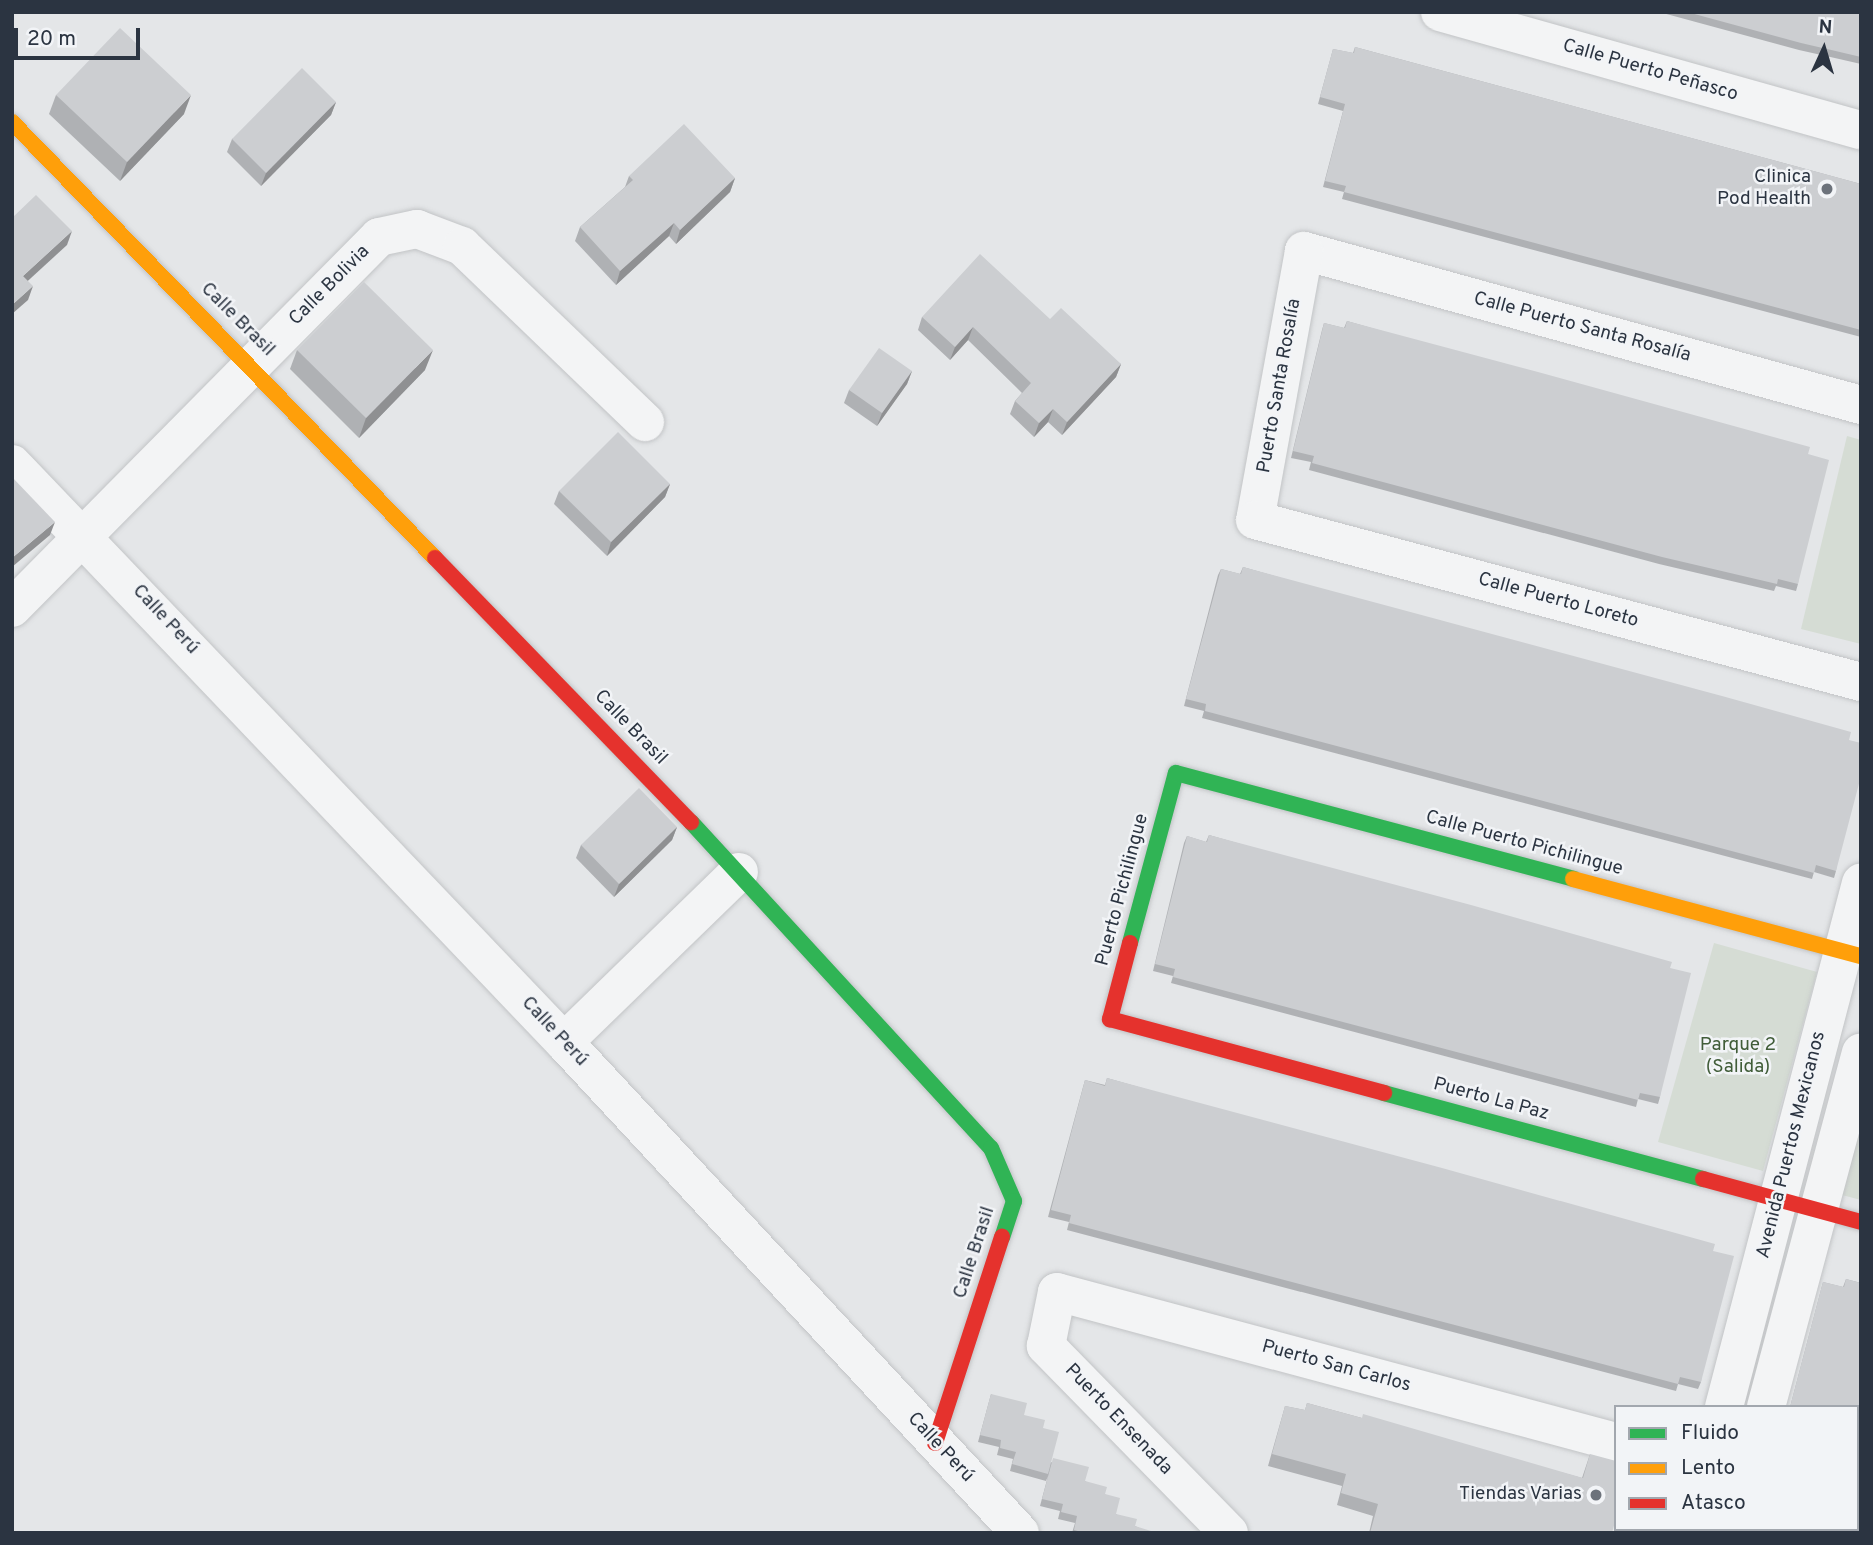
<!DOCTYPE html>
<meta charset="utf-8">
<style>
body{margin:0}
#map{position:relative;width:1873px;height:1545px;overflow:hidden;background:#e4e6e8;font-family:Overpass,sans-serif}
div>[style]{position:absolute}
.green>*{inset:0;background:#d5dcd4}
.roads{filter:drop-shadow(0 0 2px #c2c4c6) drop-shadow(0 0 2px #c2c4c6)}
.street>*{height:38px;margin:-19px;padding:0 19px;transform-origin:19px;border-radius:19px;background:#f3f4f5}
.fast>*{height:16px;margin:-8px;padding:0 8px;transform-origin:8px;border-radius:8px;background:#30b455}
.slow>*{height:16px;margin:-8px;padding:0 8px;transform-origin:8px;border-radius:8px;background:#ff9f0a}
.jam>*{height:16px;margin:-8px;padding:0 8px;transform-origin:8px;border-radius:8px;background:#e5322d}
.wall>*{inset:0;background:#afb1b4}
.shaded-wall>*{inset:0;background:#8f9092}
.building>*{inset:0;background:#ccced1}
.dots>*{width:19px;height:19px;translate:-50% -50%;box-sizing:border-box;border:4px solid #f2f4f7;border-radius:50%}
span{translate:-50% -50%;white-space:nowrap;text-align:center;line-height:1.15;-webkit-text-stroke:5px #f2f4f7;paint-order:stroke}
.street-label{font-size:19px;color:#2b3441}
.poi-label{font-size:19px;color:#2b3441}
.right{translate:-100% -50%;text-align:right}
.park-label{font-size:19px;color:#415d39}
.frame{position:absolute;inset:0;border:14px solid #2b3441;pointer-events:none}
.legend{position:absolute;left:1614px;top:1405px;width:245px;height:126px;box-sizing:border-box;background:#f2f4f7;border:2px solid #a2a7ae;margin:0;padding:9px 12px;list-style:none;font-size:21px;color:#2b3441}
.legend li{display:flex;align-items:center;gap:14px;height:35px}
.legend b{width:35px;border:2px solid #a2a7ae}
.north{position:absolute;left:1789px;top:14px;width:70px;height:70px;-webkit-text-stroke:5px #f2f4f7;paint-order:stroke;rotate:4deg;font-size:19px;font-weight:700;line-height:28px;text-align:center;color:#2b3441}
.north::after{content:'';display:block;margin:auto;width:24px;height:32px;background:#2b3441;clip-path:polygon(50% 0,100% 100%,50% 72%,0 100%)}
.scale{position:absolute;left:14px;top:28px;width:126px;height:32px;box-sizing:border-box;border:4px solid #2b3441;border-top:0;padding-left:9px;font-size:21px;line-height:24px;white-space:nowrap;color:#2b3441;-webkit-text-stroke:5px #f2f4f7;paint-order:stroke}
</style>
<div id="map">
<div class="green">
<i style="clip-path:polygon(1847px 436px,1861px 440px,1861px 644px,1801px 629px)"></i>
<i style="clip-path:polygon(1714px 943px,1817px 972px,1763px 1171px,1658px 1142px)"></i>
<i style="clip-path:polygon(1861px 1125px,1861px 1200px,1842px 1195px)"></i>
</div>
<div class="roads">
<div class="street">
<i style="left:1440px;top:12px;width:437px;rotate:15.7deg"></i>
<i style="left:1861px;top:405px;width:578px;rotate:-164.54deg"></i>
<i style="left:1304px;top:251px;width:273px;rotate:100.3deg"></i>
<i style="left:1255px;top:520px;width:627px;rotate:14.97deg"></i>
<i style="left:12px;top:464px;width:799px;rotate:46.32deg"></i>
<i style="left:564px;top:1042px;width:670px;rotate:47.12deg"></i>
<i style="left:12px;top:608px;width:522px;rotate:-45.31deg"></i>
<i style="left:379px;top:237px;width:39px;rotate:-12deg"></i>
<i style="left:417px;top:229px;width:48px;rotate:20.7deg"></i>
<i style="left:462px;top:246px;width:254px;rotate:43.9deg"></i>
<i style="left:564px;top:1042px;width:244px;rotate:-44.2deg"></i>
<i style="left:1724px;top:1407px;width:542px;rotate:-75.35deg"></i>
<i style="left:1766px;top:1407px;width:367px;rotate:-75deg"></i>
<i style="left:1857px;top:1507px;width:4px;rotate:14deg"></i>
<i style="left:1229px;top:1533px;width:262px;rotate:-134.4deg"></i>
<i style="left:1046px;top:1346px;width:55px;rotate:-78.5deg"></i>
<i style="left:1057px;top:1292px;width:579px;rotate:15.02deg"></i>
<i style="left:1689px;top:1533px;width:4px;rotate:-76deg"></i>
<i style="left:1732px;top:1533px;width:4px;rotate:-76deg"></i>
</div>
<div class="fast">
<i style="left:691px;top:822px;width:443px;rotate:47.4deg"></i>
<i style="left:991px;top:1148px;width:58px;rotate:66.5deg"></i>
<i style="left:1014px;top:1201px;width:38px;rotate:108deg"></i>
<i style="left:1130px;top:943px;width:176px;rotate:-74.9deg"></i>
<i style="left:1176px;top:773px;width:411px;rotate:14.9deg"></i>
<i style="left:1384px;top:1093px;width:330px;rotate:15.1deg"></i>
</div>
<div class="slow">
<i style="left:12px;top:122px;width:607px;rotate:45.87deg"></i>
<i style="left:1573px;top:879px;width:298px;rotate:15deg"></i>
</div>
<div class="jam">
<i style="left:435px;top:558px;width:368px;rotate:45.9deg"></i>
<i style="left:1130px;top:943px;width:79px;rotate:104.7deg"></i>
<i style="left:1110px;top:1019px;width:284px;rotate:15.1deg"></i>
<i style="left:1703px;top:1179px;width:164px;rotate:15.2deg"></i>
<i style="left:935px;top:1443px;width:217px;rotate:-72deg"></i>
</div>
</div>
<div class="wall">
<i style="clip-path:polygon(1659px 12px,1861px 12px,1861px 64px,1799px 50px)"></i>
<i style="clip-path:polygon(1355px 47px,1861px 184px,1861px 337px,1342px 199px,1344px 192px,1323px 187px,1343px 111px,1318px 104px,1333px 49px,1353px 53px)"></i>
<i style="clip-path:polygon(56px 95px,184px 114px,120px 181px,49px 114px)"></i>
<i style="clip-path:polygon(336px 102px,331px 115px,261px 186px,227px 152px,232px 139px)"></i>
<i style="clip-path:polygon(629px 176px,735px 178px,730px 192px,676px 244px,669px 236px,616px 285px,575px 241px,580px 227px,625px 187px)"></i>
<i style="clip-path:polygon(922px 317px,1050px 319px,1121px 364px,1116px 377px,1062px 435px,1048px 422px,1034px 437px,1010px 414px,1015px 401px,1022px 393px,968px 340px,950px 360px,918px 330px)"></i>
<i style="clip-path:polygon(1347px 321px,1808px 454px,1798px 584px,1796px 591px,1776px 586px,1774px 591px,1659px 564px,1309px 470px,1311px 462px,1291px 458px,1322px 330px,1324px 323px,1344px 328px)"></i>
<i style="clip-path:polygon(297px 350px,425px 370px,359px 438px,290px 369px)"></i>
<i style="clip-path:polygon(912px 371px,907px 384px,877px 426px,844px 403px,849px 390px)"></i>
<i style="clip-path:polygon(670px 484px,665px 497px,607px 556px,554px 504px,559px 491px)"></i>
<i style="clip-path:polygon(1243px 567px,1849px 740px,1836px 871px,1834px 878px,1814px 872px,1812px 879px,1202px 718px,1204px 711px,1184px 706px,1218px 575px,1221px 569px,1240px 574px)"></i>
<i style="clip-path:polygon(677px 827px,672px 840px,614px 897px,576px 858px,581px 845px)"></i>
<i style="clip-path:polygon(1209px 835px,1670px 968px,1660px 1097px,1658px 1104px,1638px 1099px,1636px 1107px,1171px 983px,1173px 976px,1153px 971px,1184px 843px,1187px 836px,1206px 842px)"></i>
<i style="clip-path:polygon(1107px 1078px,1713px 1251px,1701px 1382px,1698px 1389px,1678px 1384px,1676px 1391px,1067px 1230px,1069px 1222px,1048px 1217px,1083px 1087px,1085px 1080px,1105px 1085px)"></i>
<i style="clip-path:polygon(1846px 1279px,1861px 1283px,1861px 1446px,1857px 1445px,1857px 1407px,1790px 1407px,1823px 1282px,1843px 1287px)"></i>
<i style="clip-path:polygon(991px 1394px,1043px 1428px,1051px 1462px,1085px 1481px,1105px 1494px,1116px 1514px,1135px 1526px,1150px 1533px,1072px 1533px,1075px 1523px,1058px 1519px,1060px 1511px,1040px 1506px,1048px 1476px,1046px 1481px,1010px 1471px,1013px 1459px,997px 1455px,999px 1447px,978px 1442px)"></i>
<i style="clip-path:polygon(1307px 1403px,1582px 1478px,1590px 1454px,1612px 1533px,1369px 1533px,1373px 1516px,1337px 1505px,1342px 1486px,1268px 1466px,1285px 1406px,1305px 1410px)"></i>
</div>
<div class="shaded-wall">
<i style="clip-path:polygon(191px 95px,184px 114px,120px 181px,127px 162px)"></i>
<i style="clip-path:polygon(336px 102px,331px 115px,261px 186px,266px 173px)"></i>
<i style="clip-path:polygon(735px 178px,730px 192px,676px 244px,680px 230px)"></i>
<i style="clip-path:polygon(674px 223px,669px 236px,616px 285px,620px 271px)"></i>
<i style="clip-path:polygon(72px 231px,67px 245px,19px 289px,23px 276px)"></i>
<i style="clip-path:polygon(33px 286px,28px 300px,12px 314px,12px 305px)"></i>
<i style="clip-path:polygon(973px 327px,968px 340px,950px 360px,955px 347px)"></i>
<i style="clip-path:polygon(433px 350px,425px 370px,359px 438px,366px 418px)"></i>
<i style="clip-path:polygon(1121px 364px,1116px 377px,1062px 435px,1067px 422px)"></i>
<i style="clip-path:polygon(912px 371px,907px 384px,877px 426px,882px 413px)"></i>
<i style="clip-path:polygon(1053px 409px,1048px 422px,1034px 437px,1039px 423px)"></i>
<i style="clip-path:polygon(670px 484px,665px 497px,607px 556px,611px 542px)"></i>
<i style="clip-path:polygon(55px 522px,50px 535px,12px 567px,12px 558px)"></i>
<i style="clip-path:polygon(677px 827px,672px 840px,614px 897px,619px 884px)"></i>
</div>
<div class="building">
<i style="clip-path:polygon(1687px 12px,1861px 12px,1861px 57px,1801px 43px)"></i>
<i style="clip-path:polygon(120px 28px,191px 95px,127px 162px,56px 95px)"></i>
<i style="clip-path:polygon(1355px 47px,1861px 184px,1861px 330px,1344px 192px,1346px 186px,1325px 181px,1345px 104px,1320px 97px,1333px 49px,1354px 53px)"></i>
<i style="clip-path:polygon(302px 68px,336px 102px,266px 173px,232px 139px)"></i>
<i style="clip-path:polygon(684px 124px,735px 178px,680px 230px,674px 223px,620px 271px,580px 227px,633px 180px,629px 176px)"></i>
<i style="clip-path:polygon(36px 195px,72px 231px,23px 276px,33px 286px,12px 305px,12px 218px)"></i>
<i style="clip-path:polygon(980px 254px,1050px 319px,1061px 308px,1121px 364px,1067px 422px,1053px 409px,1039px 423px,1015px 401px,1031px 383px,973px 327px,955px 347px,922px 317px)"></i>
<i style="clip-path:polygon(364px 282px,433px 350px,366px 418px,297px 350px)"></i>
<i style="clip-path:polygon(1347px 321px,1538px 372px,1810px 447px,1808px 454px,1829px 460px,1798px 584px,1778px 579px,1777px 584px,1662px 557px,1312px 463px,1314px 456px,1293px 451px,1324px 323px,1345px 328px)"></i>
<i style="clip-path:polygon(879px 348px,912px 371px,882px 413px,849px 390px)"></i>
<i style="clip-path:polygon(618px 432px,670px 484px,611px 542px,559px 491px)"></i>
<i style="clip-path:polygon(12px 477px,55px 522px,12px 558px)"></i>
<i style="clip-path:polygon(1243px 567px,1722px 696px,1851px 732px,1849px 740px,1861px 743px,1861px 776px,1836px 871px,1816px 865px,1814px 873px,1205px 711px,1206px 704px,1186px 699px,1221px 569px,1241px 574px)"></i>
<i style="clip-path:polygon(639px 788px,677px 827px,619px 884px,581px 845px)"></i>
<i style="clip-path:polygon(1209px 835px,1471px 905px,1672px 962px,1670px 968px,1691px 973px,1660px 1097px,1640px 1093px,1638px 1100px,1173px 977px,1175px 969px,1155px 964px,1187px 836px,1207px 842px)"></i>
<i style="clip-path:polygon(1107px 1078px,1442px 1168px,1715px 1244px,1713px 1251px,1734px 1256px,1701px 1382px,1680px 1377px,1678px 1384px,1069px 1223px,1071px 1215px,1051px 1210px,1085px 1080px,1105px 1086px)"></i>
<i style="clip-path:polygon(1846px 1279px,1861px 1283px,1861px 1439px,1857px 1438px,1857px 1407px,1790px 1407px,1823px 1282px,1844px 1287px)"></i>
<i style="clip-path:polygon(991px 1394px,1027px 1403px,1024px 1415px,1045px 1420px,1043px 1428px,1059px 1432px,1048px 1474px,1012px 1464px,1016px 1452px,1000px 1448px,1001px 1440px,980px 1435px)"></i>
<i style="clip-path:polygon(1307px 1403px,1362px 1418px,1363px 1414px,1583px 1478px,1590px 1454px,1616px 1461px,1616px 1518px,1612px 1533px,1370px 1533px,1378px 1504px,1341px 1493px,1346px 1474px,1272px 1454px,1285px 1406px,1305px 1410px)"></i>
<i style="clip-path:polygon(1053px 1458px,1089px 1467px,1085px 1481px,1107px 1487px,1105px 1494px,1120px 1498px,1116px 1514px,1137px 1519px,1135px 1526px,1151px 1531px,1150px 1533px,1085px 1533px,1074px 1530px,1077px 1516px,1061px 1512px,1063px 1504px,1042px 1499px)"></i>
</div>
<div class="dots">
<i style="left:1827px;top:189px;background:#6c727b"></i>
<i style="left:1596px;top:1495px;background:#6c727b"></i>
</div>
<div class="street-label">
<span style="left:1650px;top:71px;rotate:16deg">Calle Puerto Peñasco</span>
<span style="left:330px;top:286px;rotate:-45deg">Calle Bolivia</span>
<span style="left:237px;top:320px;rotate:45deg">Calle Brasil</span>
<span style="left:1582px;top:328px;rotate:15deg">Calle Puerto Santa Rosalía</span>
<span style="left:1280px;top:386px;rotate:-80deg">Puerto Santa Rosalía</span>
<span style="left:1558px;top:601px;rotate:15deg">Calle Puerto Loreto</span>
<span style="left:165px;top:620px;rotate:47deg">Calle Perú</span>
<span style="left:630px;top:728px;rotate:46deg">Calle Brasil</span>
<span style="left:1524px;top:844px;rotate:15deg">Calle Puerto Pichilingue</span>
<span style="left:1123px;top:890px;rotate:-75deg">Puerto Pichilingue</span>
<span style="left:554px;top:1032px;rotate:47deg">Calle Perú</span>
<span style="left:1491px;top:1100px;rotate:15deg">Puerto La Paz</span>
<span style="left:1792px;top:1145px;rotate:-76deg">Avenida Puertos Mexicanos</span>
<span style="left:975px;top:1253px;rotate:-72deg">Calle Brasil</span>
<span style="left:1336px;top:1367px;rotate:15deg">Puerto San Carlos</span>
<span style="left:1118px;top:1420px;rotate:46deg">Puerto Ensenada</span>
<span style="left:940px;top:1448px;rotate:47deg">Calle Perú</span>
</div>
<div class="poi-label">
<span class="right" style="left:1811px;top:189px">Clinica<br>Pod Health</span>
<span class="right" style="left:1582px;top:1495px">Tiendas Varias</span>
</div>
<div class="park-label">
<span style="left:1738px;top:1057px">Parque 2<br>(Salida)</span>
</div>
<div class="frame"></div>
<ul class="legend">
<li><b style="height:9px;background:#30b455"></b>Fluido</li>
<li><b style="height:9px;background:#ff9f0a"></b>Lento</li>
<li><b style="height:9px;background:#e5322d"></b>Atasco</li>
</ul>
<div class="north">N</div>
<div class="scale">20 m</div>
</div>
